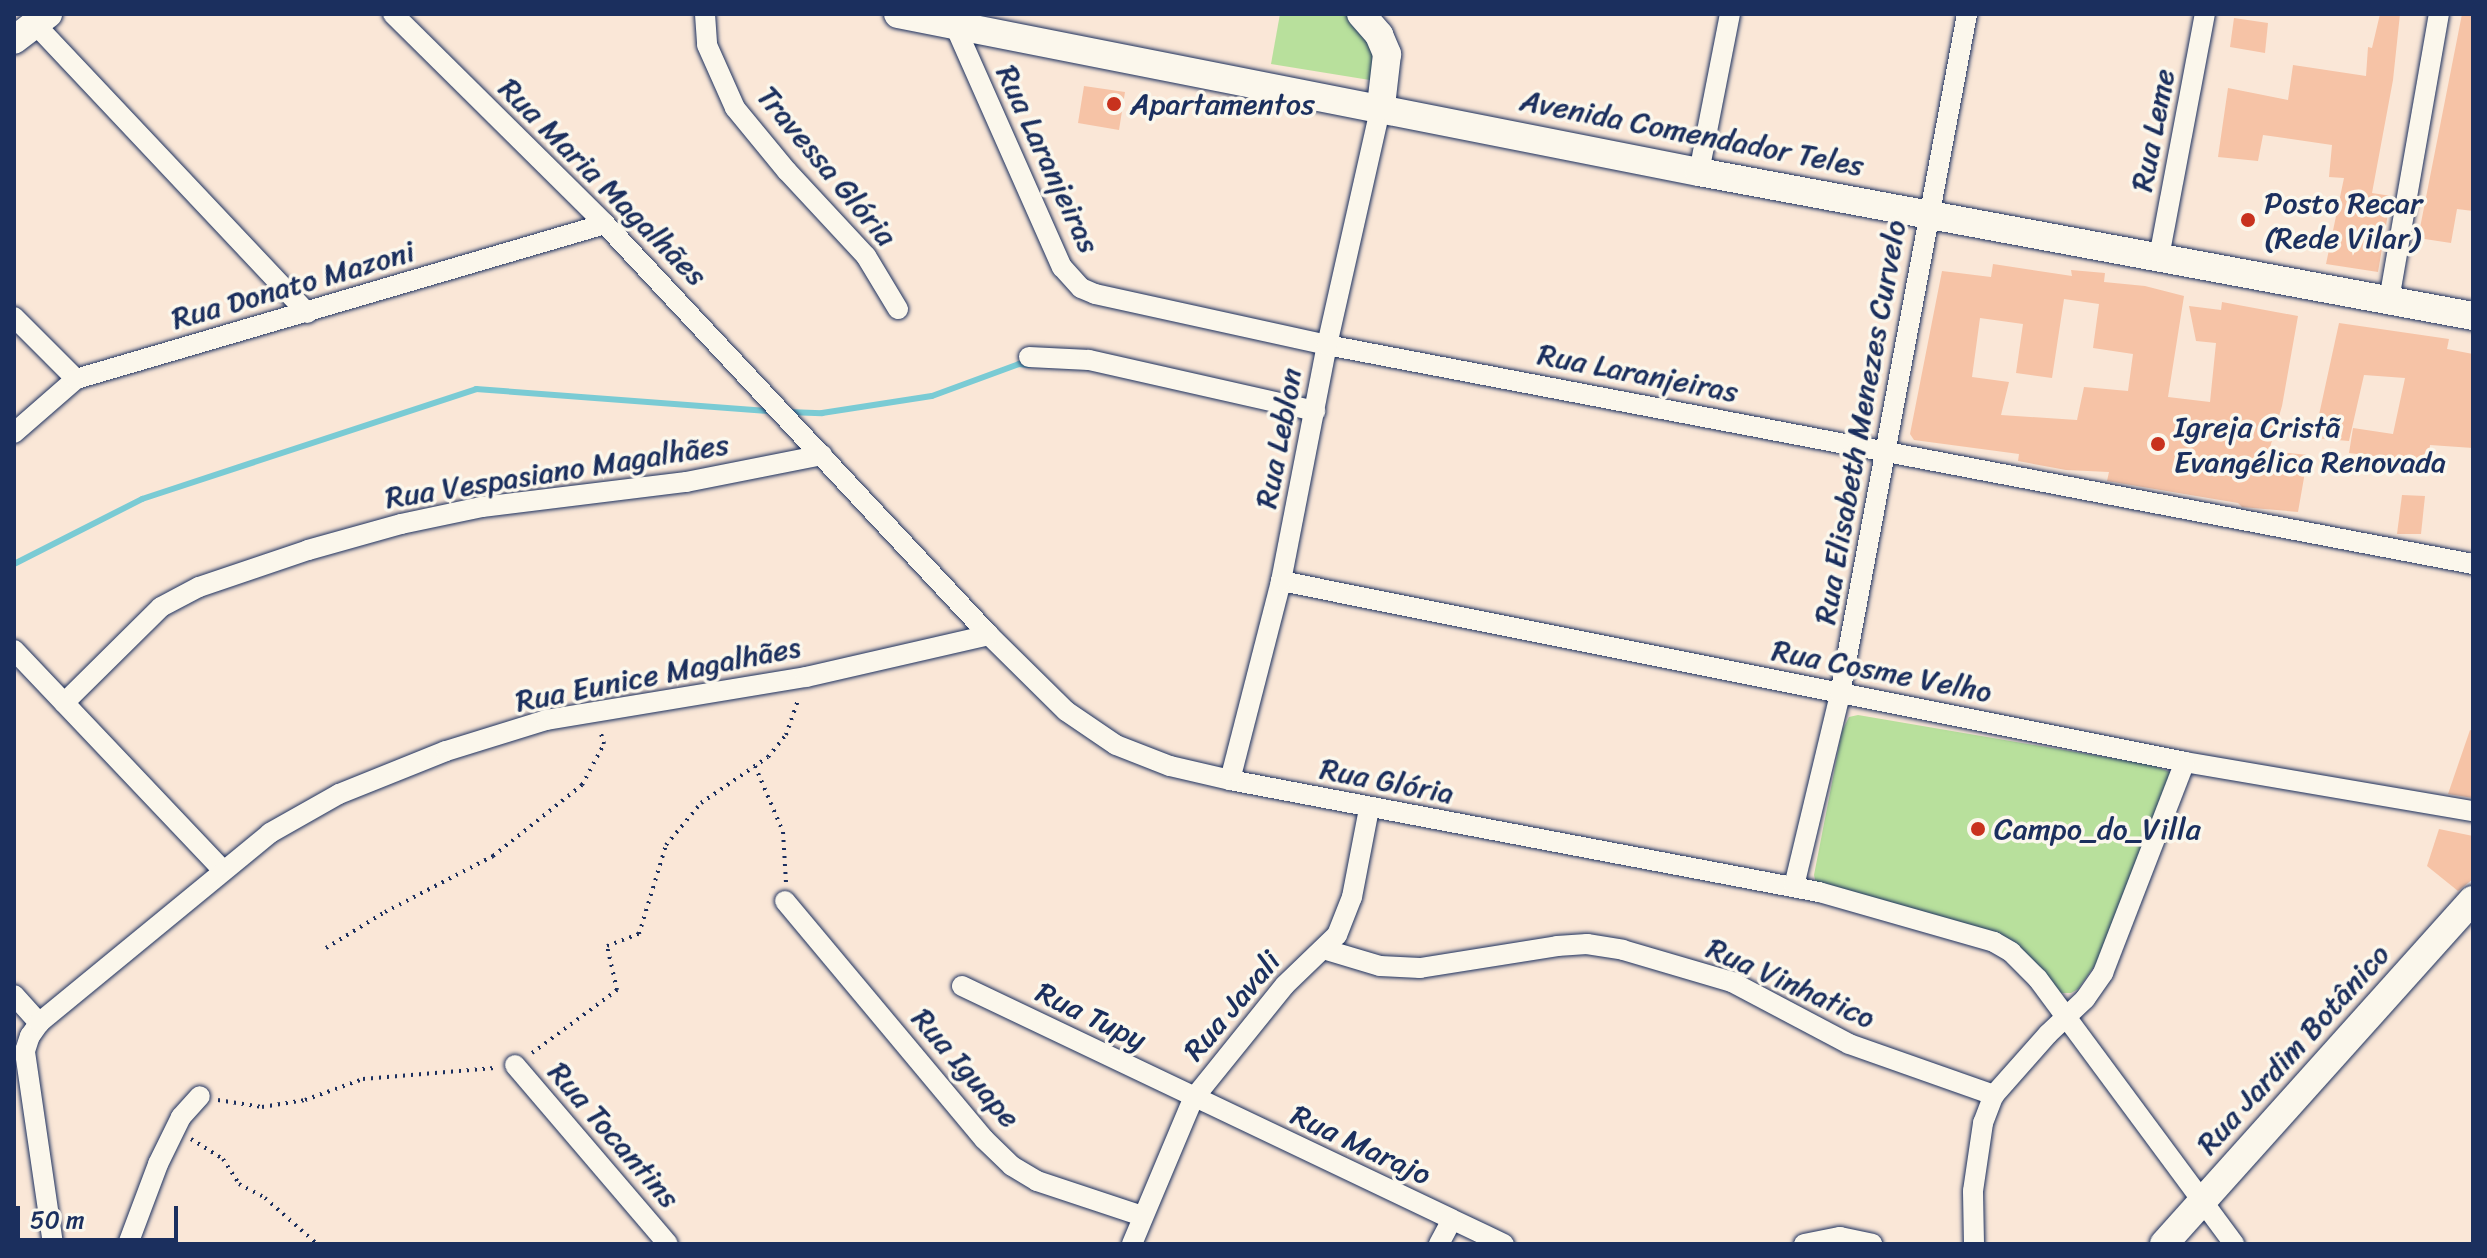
<!DOCTYPE html>
<meta charset="utf-8">
<style>
body{margin:0}
#map{position:relative;width:2487px;height:1258px;overflow:hidden;background:#fae7d7;font-family:Sriracha,sans-serif}
div>[style]{position:absolute}
.green>*{inset:0;background:#b8e09c}
.stream>*{height:6px;margin:-3px;padding:0 3px;transform-origin:3px;border-radius:3px;background:#7acbd4}
.building>*{inset:0;background:#f6c3a6}
.path>*{height:4px;margin-top:-2px;transform-origin:0;background:repeating-linear-gradient(90deg,#1b2f5e 0 2px,transparent 0 8px)}
.roads{filter:drop-shadow(0 0 2px #1b2f5e) drop-shadow(0 0 2px #1b2f5e)}
.street>*{height:20px;margin:-10px;padding:0 10px;transform-origin:10px;border-radius:10px;background:#fbf7ec}
.secondary>*{height:28px;margin:-14px;padding:0 14px;transform-origin:14px;border-radius:14px;background:#fbf7ec}
.dots>*{width:22px;height:22px;translate:-50% -50%;box-sizing:border-box;border:4px solid #fbf7ec;border-radius:50%}
span{translate:-50% -50%;white-space:nowrap;text-align:center;line-height:1.15;-webkit-text-stroke:7px #fbf7ec;paint-order:stroke}
.poi-label{font-size:30px;color:#1b2f5e}
.left{translate:0 -50%;text-align:left}
.street-label{font-size:30px;color:#1b2f5e}
.frame{position:absolute;inset:0;border:16px solid #1b2f5e;pointer-events:none}
.scale{position:absolute;left:16px;top:1206px;width:162px;height:36px;box-sizing:border-box;border:4px solid #1b2f5e;border-top:0;padding-left:10px;font-size:24px;line-height:28px;white-space:nowrap;color:#1b2f5e;-webkit-text-stroke:6px #fbf7ec;paint-order:stroke}
</style>
<div id="map">
<div class="green">
<i style="clip-path:polygon(1280px 14px,1357px 14px,1374px 41px,1382px 82px,1271px 64px)"></i>
<i style="clip-path:polygon(1858px 715px,2152px 765px,2172px 773px,2098px 961px,2078px 989px,2071px 993px,2056px 993px,1970px 925px,1816px 884px,1814px 875px,1842px 731px,1849px 717px)"></i>
</div>
<div class="stream">
<i style="left:787px;top:412px;width:35px;rotate:2deg"></i>
<i style="left:822px;top:413px;width:111px;rotate:-8.8deg"></i>
<i style="left:932px;top:396px;width:93px;rotate:-20.2deg"></i>
<i style="left:1019px;top:364px;width:10px;rotate:6deg"></i>
<i style="left:14px;top:564px;width:144px;rotate:-26.9deg"></i>
<i style="left:142px;top:499px;width:352px;rotate:-18.2deg"></i>
<i style="left:476px;top:389px;width:297px;rotate:4.3deg"></i>
</div>
<div class="building">
<i style="clip-path:polygon(2380px 14px,2400px 14px,2393px 80px,2372px 193px,2391px 196px,2378px 272px,2326px 264px,2344px 178px,2329px 177px,2332px 145px,2263px 135px,2258px 161px,2218px 157px,2228px 88px,2288px 100px,2293px 65px,2366px 76px,2368px 47px,2372px 48px)"></i>
<i style="clip-path:polygon(2462px 14px,2473px 14px,2473px 211px,2457px 209px,2451px 243px,2418px 238px)"></i>
<i style="clip-path:polygon(2234px 18px,2268px 23px,2265px 53px,2230px 47px)"></i>
<i style="clip-path:polygon(1084px 86px,1125px 92px,1119px 130px,1078px 123px)"></i>
<i style="clip-path:polygon(evenodd,1993px 264px,2072px 276px,2071px 270px,2105px 273px,2104px 282px,2145px 286px,2184px 296px,2168px 397px,2210px 402px,2216px 343px,2196px 341px,2189px 306px,2221px 310px,2222px 302px,2298px 316px,2282px 406px,2269px 451px,2308px 455px,2298px 512px,2242px 507px,2238px 503px,2107px 481px,2109px 472px,2066px 470px,2018px 461px,2019px 454px,1914px 440px,1910px 434px,1942px 271px,1991px 277px,1993px 264px,2064px 299px,2099px 304px,2093px 348px,2133px 354px,2128px 391px,2084px 387px,2077px 420px,2001px 415px,2009px 382px,1972px 377px,1980px 318px,2023px 324px,2016px 373px,2052px 378px,2064px 299px)"></i>
<i style="clip-path:polygon(2339px 323px,2449px 339px,2447px 349px,2473px 354px,2473px 448px,2430px 445px,2428px 463px,2349px 453px,2353px 428px,2393px 434px,2405px 378px,2364px 375px,2349px 441px,2314px 438px)"></i>
<i style="clip-path:polygon(2402px 495px,2425px 496px,2421px 534px,2397px 534px)"></i>
<i style="clip-path:polygon(2470px 730px,2473px 731px,2473px 798px,2448px 794px)"></i>
<i style="clip-path:polygon(2439px 829px,2473px 836px,2473px 879px,2458px 891px,2427px 866px)"></i>
</div>
<div class="path">
<i style="left:755px;top:766px;width:72px;rotate:67deg"></i>
<i style="left:783px;top:832px;width:51px;rotate:86.6deg"></i>
<i style="left:326px;top:948px;width:69px;rotate:-31.4deg"></i>
<i style="left:385px;top:912px;width:122px;rotate:-27.4deg"></i>
<i style="left:493px;top:856px;width:114px;rotate:-38.6deg"></i>
<i style="left:582px;top:785px;width:47px;rotate:-61.8deg"></i>
<i style="left:604px;top:744px;width:15px;rotate:-106deg"></i>
<i style="left:532px;top:1053px;width:106px;rotate:-36.5deg"></i>
<i style="left:617px;top:990px;width:45px;rotate:-102.8deg"></i>
<i style="left:607px;top:946px;width:34px;rotate:-21deg"></i>
<i style="left:639px;top:934px;width:93px;rotate:-73.1deg"></i>
<i style="left:666px;top:845px;width:55px;rotate:-50.2deg"></i>
<i style="left:701px;top:803px;width:81px;rotate:-34.5deg"></i>
<i style="left:768px;top:757px;width:28px;rotate:-51deg"></i>
<i style="left:786px;top:735px;width:37px;rotate:-71deg"></i>
<i style="left:218px;top:1100px;width:45px;rotate:9deg"></i>
<i style="left:262px;top:1107px;width:44px;rotate:-9.2deg"></i>
<i style="left:305px;top:1100px;width:62px;rotate:-19.9deg"></i>
<i style="left:363px;top:1079px;width:132px;rotate:-4.8deg"></i>
<i style="left:191px;top:1139px;width:38px;rotate:32deg"></i>
<i style="left:223px;top:1159px;width:30px;rotate:57deg"></i>
<i style="left:239px;top:1184px;width:30px;rotate:28deg"></i>
<i style="left:265px;top:1198px;width:69px;rotate:41.5deg"></i>
</div>
<div class="roads">
<div class="street">
<i style="left:393px;top:14px;width:298px;rotate:44.7deg"></i>
<i style="left:605px;top:224px;width:562px;rotate:46.95deg"></i>
<i style="left:989px;top:635px;width:108px;rotate:44.6deg"></i>
<i style="left:1066px;top:711px;width:60px;rotate:34.2deg"></i>
<i style="left:1116px;top:745px;width:58px;rotate:21.3deg"></i>
<i style="left:1170px;top:766px;width:62px;rotate:13.1deg"></i>
<i style="left:1230px;top:780px;width:600px;rotate:10.77deg"></i>
<i style="left:1819px;top:892px;width:182px;rotate:15.9deg"></i>
<i style="left:1994px;top:942px;width:20px;rotate:30deg"></i>
<i style="left:2011px;top:952px;width:38px;rotate:45deg"></i>
<i style="left:2038px;top:979px;width:330px;rotate:53.5deg"></i>
<i style="left:705px;top:14px;width:31px;rotate:86deg"></i>
<i style="left:707px;top:45px;width:69px;rotate:66deg"></i>
<i style="left:735px;top:108px;width:82px;rotate:50.5deg"></i>
<i style="left:787px;top:171px;width:116px;rotate:47.1deg"></i>
<i style="left:866px;top:256px;width:62px;rotate:58.9deg"></i>
<i style="left:35px;top:24px;width:397px;rotate:46.7deg"></i>
<i style="left:955px;top:26px;width:264px;rotate:66.1deg"></i>
<i style="left:1062px;top:267px;width:28px;rotate:48deg"></i>
<i style="left:1081px;top:288px;width:15px;rotate:23deg"></i>
<i style="left:1095px;top:294px;width:238px;rotate:12.4deg"></i>
<i style="left:1327px;top:345px;width:1167px;rotate:10.82deg"></i>
<i style="left:1699px;top:172px;width:161px;rotate:-78.9deg"></i>
<i style="left:2159px;top:257px;width:247px;rotate:-79.3deg"></i>
<i style="left:2389px;top:300px;width:290px;rotate:-80.1deg"></i>
<i style="left:14px;top:317px;width:88px;rotate:45deg"></i>
<i style="left:1029px;top:357px;width:60px;rotate:2.9deg"></i>
<i style="left:1089px;top:360px;width:232px;rotate:12.7deg"></i>
<i style="left:14px;top:433px;width:82px;rotate:-41.1deg"></i>
<i style="left:76px;top:379px;width:551px;rotate:-16.33deg"></i>
<i style="left:1281px;top:581px;width:922px;rotate:11.32deg"></i>
<i style="left:2185px;top:762px;width:292px;rotate:9.7deg"></i>
<i style="left:14px;top:650px;width:303px;rotate:46.5deg"></i>
<i style="left:64px;top:703px;width:136px;rotate:-44.7deg"></i>
<i style="left:161px;top:607px;width:43px;rotate:-27.8deg"></i>
<i style="left:199px;top:587px;width:115px;rotate:-18.7deg"></i>
<i style="left:308px;top:550px;width:97px;rotate:-15.6deg"></i>
<i style="left:401px;top:524px;width:83px;rotate:-11.9deg"></i>
<i style="left:482px;top:507px;width:206px;rotate:-7deg"></i>
<i style="left:686px;top:482px;width:139px;rotate:-11.2deg"></i>
<i style="left:1230px;top:780px;width:205px;rotate:-75.6deg"></i>
<i style="left:1281px;top:581px;width:240px;rotate:-79deg"></i>
<i style="left:1327px;top:345px;width:245px;rotate:-77.3deg"></i>
<i style="left:1794px;top:886px;width:197px;rotate:-76.5deg"></i>
<i style="left:1840px;top:694px;width:692px;rotate:-79.42deg"></i>
<i style="left:785px;top:901px;width:310px;rotate:50.1deg"></i>
<i style="left:984px;top:1139px;width:39px;rotate:44deg"></i>
<i style="left:1012px;top:1166px;width:29px;rotate:31deg"></i>
<i style="left:1037px;top:1181px;width:111px;rotate:18.4deg"></i>
<i style="left:1323px;top:949px;width:59px;rotate:16.6deg"></i>
<i style="left:1380px;top:966px;width:40px;rotate:2.9deg"></i>
<i style="left:1420px;top:968px;width:139px;rotate:-9.1deg"></i>
<i style="left:1557px;top:946px;width:30px;rotate:-4deg"></i>
<i style="left:1587px;top:944px;width:36px;rotate:9deg"></i>
<i style="left:1623px;top:950px;width:114px;rotate:16.4deg"></i>
<i style="left:1732px;top:982px;width:132px;rotate:27.9deg"></i>
<i style="left:1849px;top:1044px;width:154px;rotate:19.4deg"></i>
<i style="left:962px;top:986px;width:600px;rotate:25.46deg"></i>
<i style="left:14px;top:995px;width:38px;rotate:48deg"></i>
<i style="left:515px;top:1065px;width:235px;rotate:49.5deg"></i>
<i style="left:53px;top:1244px;width:195px;rotate:-98.3deg"></i>
<i style="left:25px;top:1051px;width:16px;rotate:-72deg"></i>
<i style="left:30px;top:1036px;width:16px;rotate:-55deg"></i>
<i style="left:39px;top:1023px;width:299px;rotate:-39.4deg"></i>
<i style="left:270px;top:833px;width:79px;rotate:-29.5deg"></i>
<i style="left:339px;top:794px;width:115px;rotate:-21.9deg"></i>
<i style="left:446px;top:751px;width:105px;rotate:-17.2deg"></i>
<i style="left:546px;top:720px;width:264px;rotate:-9.4deg"></i>
<i style="left:806px;top:677px;width:188px;rotate:-12.9deg"></i>
<i style="left:128px;top:1244px;width:85px;rotate:-69.4deg"></i>
<i style="left:158px;top:1164px;width:52px;rotate:-63.9deg"></i>
<i style="left:181px;top:1117px;width:28px;rotate:-48deg"></i>
<i style="left:1132px;top:1244px;width:157px;rotate:-67.2deg"></i>
<i style="left:1193px;top:1099px;width:146px;rotate:-51.1deg"></i>
<i style="left:1285px;top:985px;width:72px;rotate:-43.9deg"></i>
<i style="left:1337px;top:935px;width:41px;rotate:-68.5deg"></i>
<i style="left:1352px;top:897px;width:90px;rotate:-79.1deg"></i>
<i style="left:1439px;top:1244px;width:26px;rotate:-62deg"></i>
<i style="left:1804px;top:1244px;width:37px;rotate:-11deg"></i>
<i style="left:1840px;top:1237px;width:33px;rotate:12deg"></i>
<i style="left:1974px;top:1244px;width:53px;rotate:-91.1deg"></i>
<i style="left:1973px;top:1191px;width:69px;rotate:-81.6deg"></i>
<i style="left:1983px;top:1123px;width:30px;rotate:-69deg"></i>
<i style="left:1994px;top:1095px;width:81px;rotate:-48.5deg"></i>
<i style="left:2048px;top:1034px;width:51px;rotate:-43.4deg"></i>
<i style="left:2085px;top:999px;width:32px;rotate:-55deg"></i>
<i style="left:2103px;top:973px;width:226px;rotate:-68.8deg"></i>
</div>
<div class="secondary">
<i style="left:898px;top:14px;width:816px;rotate:11.16deg"></i>
<i style="left:1699px;top:172px;width:787px;rotate:10.54deg"></i>
<i style="left:1361px;top:14px;width:28px;rotate:49deg"></i>
<i style="left:1379px;top:35px;width:21px;rotate:67deg"></i>
<i style="left:1387px;top:54px;width:52px;rotate:96.6deg"></i>
<i style="left:14px;top:40px;width:43px;rotate:-37.4deg"></i>
<i style="left:2164px;top:1244px;width:462px;rotate:-48.1deg"></i>
</div>
</div>
<div class="dots">
<i style="left:1114px;top:104px;background:#c8321e"></i>
<i style="left:2248px;top:220px;background:#c8321e"></i>
<i style="left:2158px;top:444px;background:#c8321e"></i>
<i style="left:1978px;top:829px;background:#c8321e"></i>
</div>
<div class="poi-label">
<span class="left" style="left:1130px;top:104px">Apartamentos</span>
<span class="left" style="left:2264px;top:220px">Posto Recar<br>(Rede Vilar)</span>
<span class="left" style="left:2174px;top:444px">Igreja Cristã<br>Evangélica Renovada</span>
<span class="left" style="left:1994px;top:829px">Campo_do_Villa</span>
</div>
<div class="street-label">
<span style="left:2153px;top:130px;rotate:-79deg">Rua Leme</span>
<span style="left:1692px;top:133px;rotate:11deg">Avenida Comendador Teles</span>
<span style="left:1048px;top:159px;rotate:65deg">Rua Laranjeiras</span>
<span style="left:827px;top:166px;rotate:50deg">Travessa Glória</span>
<span style="left:603px;top:182px;rotate:45deg">Rua Maria Magalhães</span>
<span style="left:293px;top:285px;rotate:-16deg">Rua Donato Mazoni</span>
<span style="left:1638px;top:373px;rotate:11deg">Rua Laranjeiras</span>
<span style="left:1860px;top:422px;rotate:-80deg">Rua Elisabeth Menezes Curvelo</span>
<span style="left:1279px;top:438px;rotate:-79deg">Rua Leblon</span>
<span style="left:557px;top:471px;rotate:-9deg">Rua Vespasiano Magalhães</span>
<span style="left:1882px;top:671px;rotate:11deg">Rua Cosme Velho</span>
<span style="left:658px;top:674px;rotate:-11deg">Rua Eunice Magalhães</span>
<span style="left:1387px;top:781px;rotate:11deg">Rua Glória</span>
<span style="left:1791px;top:983px;rotate:24deg">Rua Vinhatico</span>
<span style="left:1232px;top:1006px;rotate:-50deg">Rua Javali</span>
<span style="left:1091px;top:1016px;rotate:26deg">Rua Tupy</span>
<span style="left:2293px;top:1049px;rotate:-48deg">Rua Jardim Botânico</span>
<span style="left:966px;top:1068px;rotate:49deg">Rua Iguape</span>
<span style="left:614px;top:1135px;rotate:49deg">Rua Tocantins</span>
<span style="left:1361px;top:1145px;rotate:25deg">Rua Marajo</span>
</div>
<div class="frame"></div>
<div class="scale">50 m</div>
</div>
